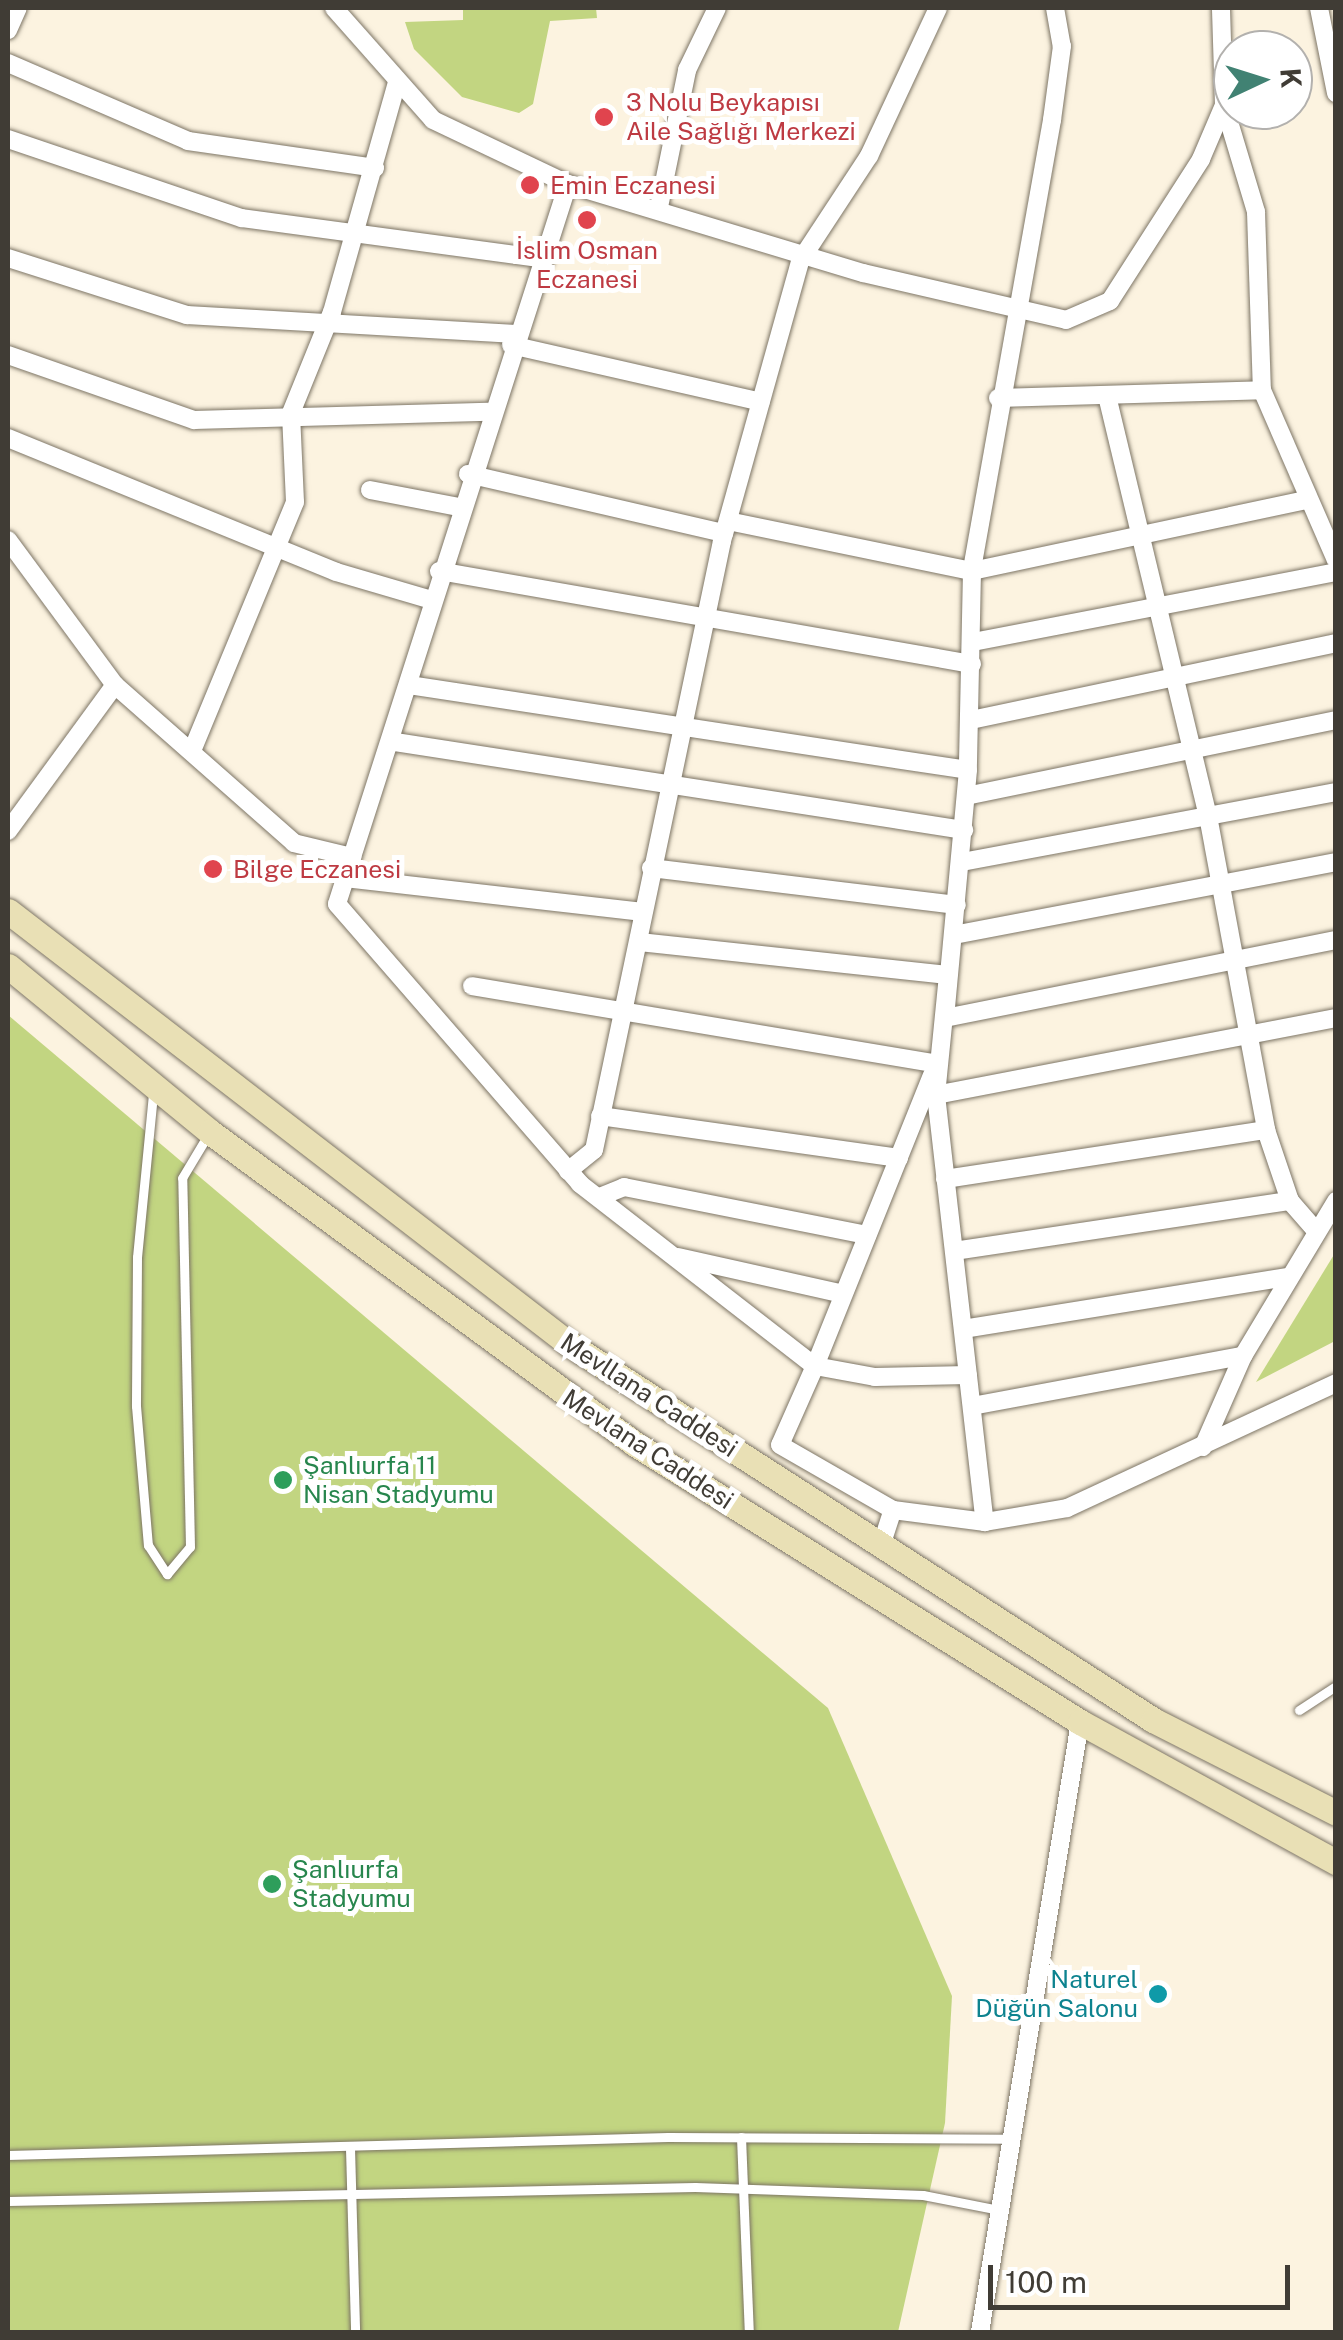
<!DOCTYPE html>
<meta charset="utf-8">
<style>
body{margin:0}
#map{position:relative;width:1343px;height:2340px;overflow:hidden;background:#fcf3e0;font-family:"Public Sans",sans-serif}
div>[style]{position:absolute}
.green>*{inset:0;background:#c2d581}
.roads{filter:drop-shadow(0 0 2px #7d7565) drop-shadow(0 0 2px #7d7565)}
.lane>*{height:9px;margin:-4.5px;padding:0 4.5px;transform-origin:4.5px;border-radius:4.5px;background:#fff}
.street>*{height:18px;margin:-9px;padding:0 9px;transform-origin:9px;border-radius:9px;background:#fff}
.secondary>*{height:25px;margin:-12.5px;padding:0 12.5px;transform-origin:12.5px;border-radius:12.5px;background:#e9e0b5}
.dots>*{width:28px;height:28px;translate:-50% -50%;box-sizing:border-box;border:5px solid #fff;border-radius:50%}
span{translate:-50% -50%;white-space:nowrap;text-align:center;line-height:1.15;-webkit-text-stroke:10px #fff;paint-order:stroke}
.health-label{font-size:25px;color:#be3a42}
.left{translate:0 -50%;text-align:left}
.street-label{font-size:25px;color:#403c35}
.leisure-label{font-size:25px;color:#27864d}
.culture-label{font-size:25px;color:#0d838f}
.right{translate:-100% -50%;text-align:right}
.frame{position:absolute;inset:0;border:10px solid #403c35;pointer-events:none}
.north{position:absolute;left:1213px;top:30px;width:100px;height:100px;box-sizing:border-box;background:#fff;border:2px solid #b3b1ae;border-radius:50%;rotate:86deg;font-size:28px;font-weight:700;line-height:40px;text-align:center;color:#403c35}
.north::after{content:'';display:block;margin:auto;width:35px;height:45px;background:#418273;clip-path:polygon(50% 0,100% 100%,50% 72%,0 100%)}
.scale{position:absolute;left:988px;top:2265px;width:302px;height:45px;box-sizing:border-box;border:5px solid #403c35;border-top:0;padding-left:12px;font-size:30px;line-height:35px;white-space:nowrap;color:#403c35;-webkit-text-stroke:8px #fff;paint-order:stroke}
</style>
<div id="map">
<div class="green">
<i style="clip-path:polygon(463px 8px,596px 8px,597px 18px,550px 21px,533px 104px,519px 113px,462px 97px,414px 49px,405px 22px,463px 20px)"></i>
<i style="clip-path:polygon(8px 1015px,828px 1708px,952px 1996px,945px 2123px,898px 2332px,8px 2332px)"></i>
<i style="clip-path:polygon(1335px 1253px,1335px 1341px,1256px 1382px)"></i>
</div>
<div class="roads">
<div class="lane">
<i style="left:153px;top:1094px;width:164px;rotate:95.6deg"></i>
<i style="left:137px;top:1257px;width:149px;rotate:90.4deg"></i>
<i style="left:136px;top:1406px;width:140px;rotate:85.1deg"></i>
<i style="left:148px;top:1545px;width:35px;rotate:57deg"></i>
<i style="left:167px;top:1574px;width:35px;rotate:-50deg"></i>
<i style="left:190px;top:1547px;width:369px;rotate:-91.2deg"></i>
<i style="left:182px;top:1178px;width:52px;rotate:-59deg"></i>
<i style="left:1299px;top:1710px;width:44px;rotate:-33deg"></i>
<i style="left:741px;top:2137px;width:195px;rotate:87.7deg"></i>
<i style="left:350px;top:2148px;width:184px;rotate:88.4deg"></i>
<i style="left:8px;top:2155px;width:660px;rotate:-1.56deg"></i>
<i style="left:668px;top:2137px;width:343px;rotate:0.3deg"></i>
<i style="left:8px;top:2201px;width:687px;rotate:-1.17deg"></i>
<i style="left:695px;top:2187px;width:228px;rotate:2deg"></i>
<i style="left:923px;top:2195px;width:77px;rotate:11.2deg"></i>
</div>
<div class="street">
<i style="left:334px;top:8px;width:149px;rotate:48.5deg"></i>
<i style="left:433px;top:120px;width:149px;rotate:25.4deg"></i>
<i style="left:568px;top:184px;width:308px;rotate:16.8deg"></i>
<i style="left:863px;top:273px;width:208px;rotate:13deg"></i>
<i style="left:1066px;top:320px;width:48px;rotate:-23.4deg"></i>
<i style="left:1110px;top:301px;width:169px;rotate:-57.3deg"></i>
<i style="left:1201px;top:159px;width:59px;rotate:-66.9deg"></i>
<i style="left:1224px;top:105px;width:97px;rotate:-91.8deg"></i>
<i style="left:1055px;top:8px;width:39px;rotate:80deg"></i>
<i style="left:1062px;top:46px;width:75px;rotate:97.7deg"></i>
<i style="left:1052px;top:120px;width:458px;rotate:100.1deg"></i>
<i style="left:972px;top:571px;width:199px;rotate:91.2deg"></i>
<i style="left:968px;top:770px;width:249px;rotate:95.3deg"></i>
<i style="left:945px;top:1018px;width:399px;rotate:-11.3deg"></i>
<i style="left:1319px;top:8px;width:87px;rotate:78.7deg"></i>
<i style="left:8px;top:30px;width:24px;rotate:-66deg"></i>
<i style="left:8px;top:63px;width:196px;rotate:23.4deg"></i>
<i style="left:188px;top:141px;width:189px;rotate:8.2deg"></i>
<i style="left:1224px;top:105px;width:112px;rotate:73.3deg"></i>
<i style="left:1256px;top:212px;width:178px;rotate:88.1deg"></i>
<i style="left:1262px;top:390px;width:185px;rotate:66.5deg"></i>
<i style="left:8px;top:139px;width:247px;rotate:18.7deg"></i>
<i style="left:242px;top:218px;width:306px;rotate:7.7deg"></i>
<i style="left:568px;top:184px;width:756px;rotate:107.79deg"></i>
<i style="left:337px;top:904px;width:371px;rotate:49deg"></i>
<i style="left:580px;top:1184px;width:297px;rotate:37.8deg"></i>
<i style="left:815px;top:1366px;width:86px;rotate:113.9deg"></i>
<i style="left:780px;top:1445px;width:130px;rotate:29.9deg"></i>
<i style="left:659px;top:207px;width:140px;rotate:-78.4deg"></i>
<i style="left:687px;top:70px;width:69px;rotate:-64.2deg"></i>
<i style="left:8px;top:258px;width:188px;rotate:17.7deg"></i>
<i style="left:187px;top:315px;width:329px;rotate:3.3deg"></i>
<i style="left:511px;top:345px;width:256px;rotate:12.8deg"></i>
<i style="left:8px;top:355px;width:197px;rotate:19.3deg"></i>
<i style="left:194px;top:420px;width:294px;rotate:-1.6deg"></i>
<i style="left:998px;top:398px;width:264px;rotate:-1.7deg"></i>
<i style="left:1108px;top:400px;width:428px;rotate:76.5deg"></i>
<i style="left:1208px;top:816px;width:319px;rotate:79.5deg"></i>
<i style="left:1266px;top:1130px;width:75px;rotate:71.3deg"></i>
<i style="left:1290px;top:1201px;width:38px;rotate:49deg"></i>
<i style="left:8px;top:438px;width:354px;rotate:22.2deg"></i>
<i style="left:336px;top:572px;width:100px;rotate:16.3deg"></i>
<i style="left:468px;top:474px;width:263px;rotate:13deg"></i>
<i style="left:370px;top:490px;width:91px;rotate:10.8deg"></i>
<i style="left:728px;top:521px;width:249px;rotate:11.6deg"></i>
<i style="left:972px;top:571px;width:342px;rotate:-12deg"></i>
<i style="left:8px;top:540px;width:180px;rotate:53.6deg"></i>
<i style="left:115px;top:685px;width:239px;rotate:41.4deg"></i>
<i style="left:294px;top:843px;width:60px;rotate:13.6deg"></i>
<i style="left:439px;top:571px;width:541px;rotate:9.9deg"></i>
<i style="left:973px;top:642px;width:370px;rotate:-10.9deg"></i>
<i style="left:409px;top:685px;width:565px;rotate:8.65deg"></i>
<i style="left:971px;top:720px;width:373px;rotate:-11.9deg"></i>
<i style="left:395px;top:742px;width:576px;rotate:8.79deg"></i>
<i style="left:194px;top:746px;width:264px;rotate:-67.5deg"></i>
<i style="left:295px;top:502px;width:89px;rotate:-92.6deg"></i>
<i style="left:291px;top:413px;width:109px;rotate:-67.9deg"></i>
<i style="left:332px;top:312px;width:239px;rotate:-74.2deg"></i>
<i style="left:966px;top:796px;width:378px;rotate:-11.6deg"></i>
<i style="left:8px;top:831px;width:181px;rotate:-53.8deg"></i>
<i style="left:962px;top:862px;width:380px;rotate:-10.6deg"></i>
<i style="left:651px;top:868px;width:308px;rotate:6.9deg"></i>
<i style="left:345px;top:878px;width:300px;rotate:6.5deg"></i>
<i style="left:954px;top:935px;width:389px;rotate:-10.8deg"></i>
<i style="left:639px;top:942px;width:311px;rotate:6.1deg"></i>
<i style="left:948px;top:975px;width:121px;rotate:95.7deg"></i>
<i style="left:936px;top:1095px;width:430px;rotate:83.5deg"></i>
<i style="left:472px;top:986px;width:468px;rotate:9.5deg"></i>
<i style="left:932px;top:1075px;width:314px;rotate:111.9deg"></i>
<i style="left:815px;top:1366px;width:61px;rotate:10.4deg"></i>
<i style="left:875px;top:1377px;width:93px;rotate:-1.2deg"></i>
<i style="left:936px;top:1095px;width:407px;rotate:-10.9deg"></i>
<i style="left:600px;top:1116px;width:302px;rotate:8deg"></i>
<i style="left:568px;top:1171px;width:33px;rotate:-39deg"></i>
<i style="left:594px;top:1150px;width:622px;rotate:-78.13deg"></i>
<i style="left:722px;top:541px;width:291px;rotate:-74.4deg"></i>
<i style="left:800px;top:261px;width:126px;rotate:-56.7deg"></i>
<i style="left:869px;top:156px;width:163px;rotate:-65deg"></i>
<i style="left:945px;top:1179px;width:325px;rotate:-8.7deg"></i>
<i style="left:602px;top:1196px;width:24px;rotate:-22deg"></i>
<i style="left:624px;top:1187px;width:248px;rotate:11.2deg"></i>
<i style="left:954px;top:1251px;width:340px;rotate:-8.5deg"></i>
<i style="left:678px;top:1257px;width:169px;rotate:12.6deg"></i>
<i style="left:963px;top:1329px;width:329px;rotate:-9.1deg"></i>
<i style="left:972px;top:1406px;width:276px;rotate:-10.5deg"></i>
<i style="left:1203px;top:1447px;width:99px;rotate:-66.3deg"></i>
<i style="left:1243px;top:1356px;width:181px;rotate:-59deg"></i>
<i style="left:881px;top:1546px;width:38px;rotate:-72deg"></i>
<i style="left:893px;top:1510px;width:93px;rotate:7.4deg"></i>
<i style="left:985px;top:1522px;width:83px;rotate:-9.7deg"></i>
<i style="left:1067px;top:1508px;width:297px;rotate:-24.9deg"></i>
<i style="left:980px;top:2332px;width:618px;rotate:-80.69deg"></i>
</div>
<div class="secondary">
<i style="left:8px;top:911px;width:709px;rotate:37.66deg"></i>
<i style="left:569px;top:1344px;width:695px;rotate:32.77deg"></i>
<i style="left:1153px;top:1720px;width:205px;rotate:26.9deg"></i>
<i style="left:8px;top:966px;width:261px;rotate:39.4deg"></i>
<i style="left:210px;top:1132px;width:527px;rotate:36.28deg"></i>
<i style="left:635px;top:1444px;width:525px;rotate:31.99deg"></i>
<i style="left:1080px;top:1722px;width:292px;rotate:28.7deg"></i>
</div>
</div>
<div class="dots">
<i style="left:604px;top:117px;background:#e0444e"></i>
<i style="left:530px;top:185px;background:#e0444e"></i>
<i style="left:587px;top:220px;background:#e0444e"></i>
<i style="left:213px;top:869px;background:#e0444e"></i>
<i style="left:283px;top:1480px;background:#2e9e5b"></i>
<i style="left:272px;top:1884px;background:#2e9e5b"></i>
<i style="left:1158px;top:1994px;background:#0f9aa8"></i>
</div>
<div class="health-label">
<span class="left" style="left:626px;top:117px">3 Nolu Beykapısı<br>Aile Sağlığı Merkezi</span>
<span class="left" style="left:550px;top:185px">Emin Eczanesi</span>
<span style="left:587px;top:265px">İslim Osman<br>Eczanesi</span>
<span class="left" style="left:233px;top:869px">Bilge Eczanesi</span>
</div>
<div class="street-label">
<span style="left:649px;top:1395px;rotate:33deg">Mevllana Caddesi</span>
<span style="left:648px;top:1449px;rotate:33deg">Mevlana Caddesi</span>
</div>
<div class="leisure-label">
<span class="left" style="left:303px;top:1480px">Şanlıurfa 11<br>Nisan Stadyumu</span>
<span class="left" style="left:292px;top:1884px">Şanlıurfa<br>Stadyumu</span>
</div>
<div class="culture-label">
<span class="right" style="left:1138px;top:1994px">Naturel<br>Düğün Salonu</span>
</div>
<div class="frame"></div>
<div class="north">K</div>
<div class="scale">100 m</div>
</div>
